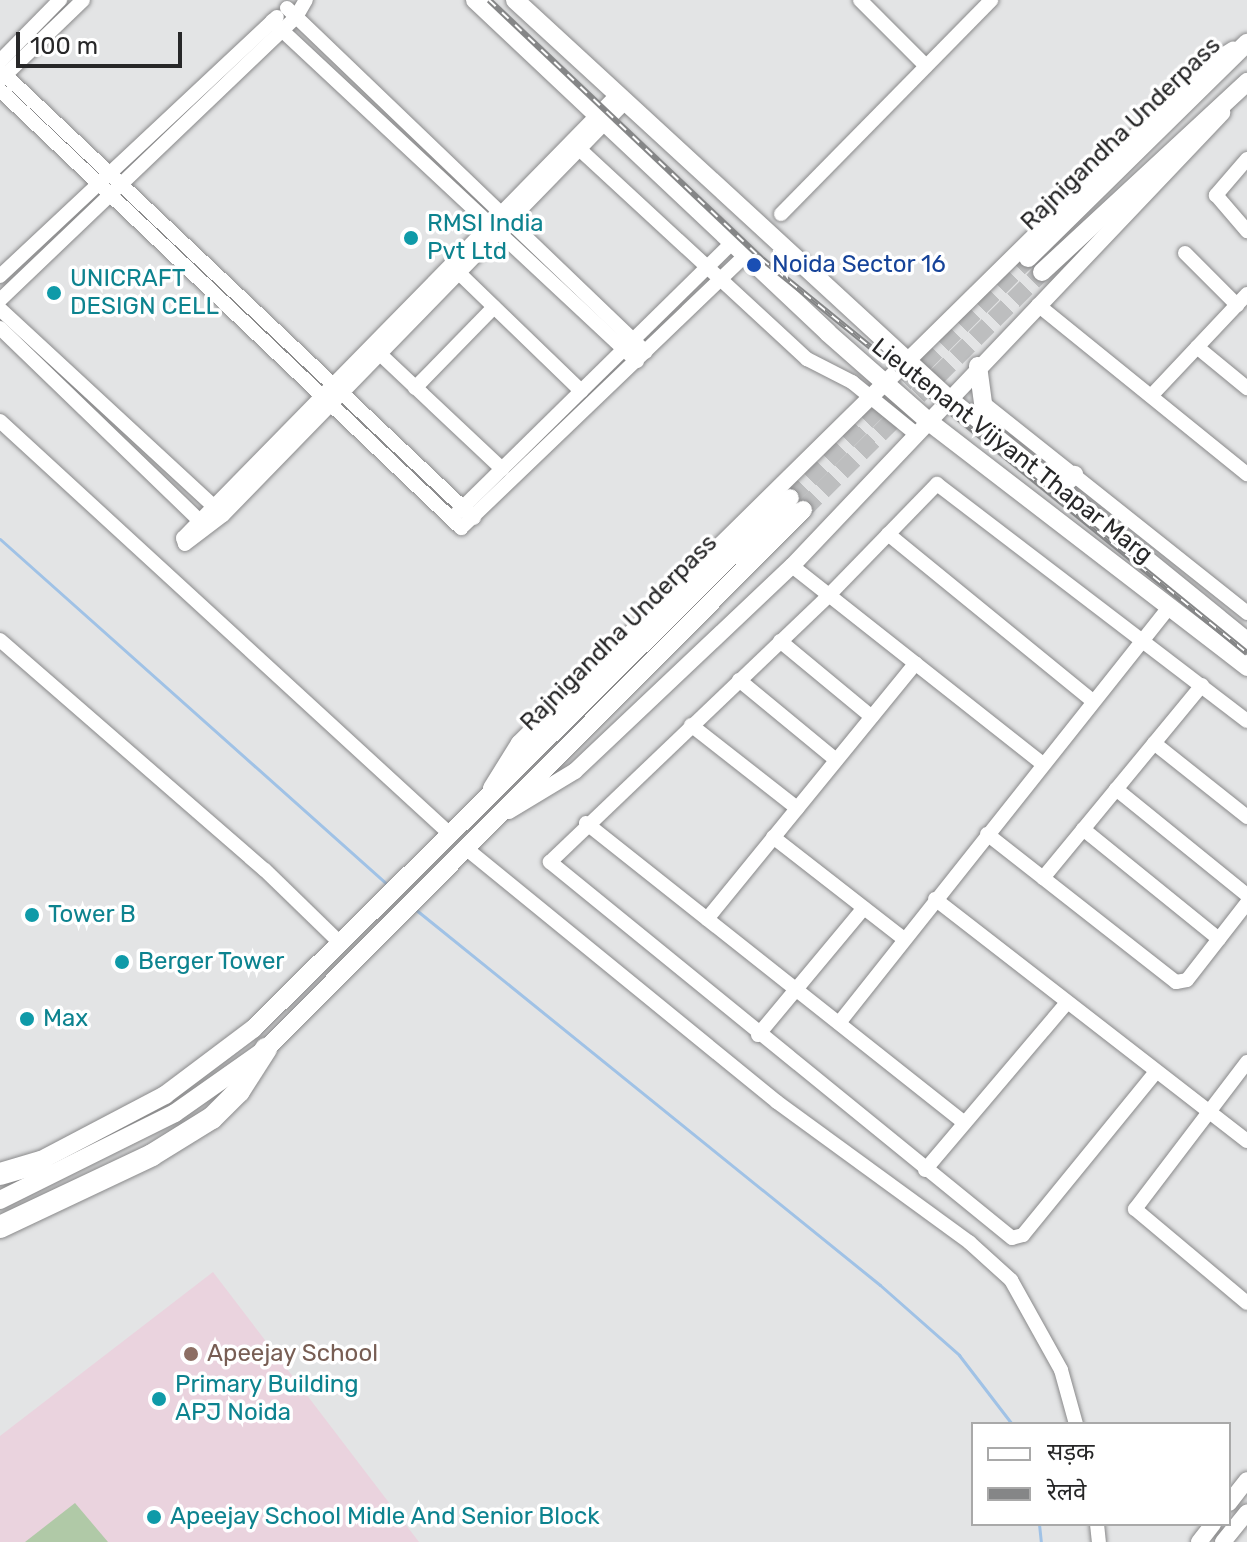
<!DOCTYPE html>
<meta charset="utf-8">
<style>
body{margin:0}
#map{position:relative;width:1247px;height:1542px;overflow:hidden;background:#e3e4e5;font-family:Rubik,"Noto Sans Devanagari",sans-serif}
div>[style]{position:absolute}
.education>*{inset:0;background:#ead3de}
.green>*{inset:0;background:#b0c9a7}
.stream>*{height:3px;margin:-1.5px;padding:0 1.5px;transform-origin:1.5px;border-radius:1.5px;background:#a0c2e6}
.secondary-tunnel>*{height:18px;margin-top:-9px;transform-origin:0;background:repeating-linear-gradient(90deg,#bdbebf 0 18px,transparent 0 27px)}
.roads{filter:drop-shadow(0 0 2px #89898a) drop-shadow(0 0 2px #89898a)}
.minor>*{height:14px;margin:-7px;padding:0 7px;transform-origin:7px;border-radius:7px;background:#fff}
.tertiary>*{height:16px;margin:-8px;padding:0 8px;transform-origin:8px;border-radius:8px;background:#fff}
.secondary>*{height:18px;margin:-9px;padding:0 9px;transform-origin:9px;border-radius:9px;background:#fff}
.trunk>*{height:22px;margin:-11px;padding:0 11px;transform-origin:11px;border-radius:11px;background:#fff}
.rail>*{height:6px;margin-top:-3px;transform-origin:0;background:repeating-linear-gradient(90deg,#fff 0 9px,#858687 0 18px);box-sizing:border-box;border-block:2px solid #858687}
.dots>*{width:22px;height:22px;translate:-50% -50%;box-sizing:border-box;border:4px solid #fff;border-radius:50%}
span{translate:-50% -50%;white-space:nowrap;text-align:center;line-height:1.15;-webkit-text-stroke:7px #fff;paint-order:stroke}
.street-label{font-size:24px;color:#272728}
.culture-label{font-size:24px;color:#0d838f}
.left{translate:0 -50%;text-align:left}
.transit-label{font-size:24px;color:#164399}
.education-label{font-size:24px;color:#785e54}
.legend{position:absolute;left:971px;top:1422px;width:260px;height:104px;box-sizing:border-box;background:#fff;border:2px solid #a9a9a9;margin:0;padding:10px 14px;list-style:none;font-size:24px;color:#272728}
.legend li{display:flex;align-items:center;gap:16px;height:40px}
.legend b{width:40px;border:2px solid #a9a9a9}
.scale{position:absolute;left:16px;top:32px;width:166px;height:36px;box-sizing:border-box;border:4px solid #272728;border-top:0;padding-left:10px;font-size:24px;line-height:28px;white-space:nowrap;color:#272728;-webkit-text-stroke:6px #fff;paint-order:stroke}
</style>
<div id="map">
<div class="education">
<i style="clip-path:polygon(213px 1272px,419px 1542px,0 1542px,0 1436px)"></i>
</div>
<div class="green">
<i style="clip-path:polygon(75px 1503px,108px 1542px,25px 1542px)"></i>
</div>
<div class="stream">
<i style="left:0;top:539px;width:520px;rotate:41.73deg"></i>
<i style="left:415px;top:909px;width:598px;rotate:38.96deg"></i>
<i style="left:880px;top:1285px;width:106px;rotate:41.5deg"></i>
<i style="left:959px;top:1355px;width:87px;rotate:52.5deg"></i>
<i style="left:1039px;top:1524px;width:18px;rotate:84deg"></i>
</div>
<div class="secondary-tunnel">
<i style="left:790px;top:498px;width:338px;rotate:-45.2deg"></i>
<i style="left:803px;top:510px;width:337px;rotate:-44.9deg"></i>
</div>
<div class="roads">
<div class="minor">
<i style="left:860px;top:0;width:93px;rotate:45deg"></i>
<i style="left:287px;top:8px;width:497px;rotate:43.8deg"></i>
<i style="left:272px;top:21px;width:499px;rotate:43deg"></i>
<i style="left:0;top:61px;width:86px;rotate:-45.5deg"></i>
<i style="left:0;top:70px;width:652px;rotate:43.38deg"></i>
<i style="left:0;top:80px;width:115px;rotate:-43.9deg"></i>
<i style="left:0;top:90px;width:636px;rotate:43.53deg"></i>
<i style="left:461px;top:528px;width:393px;rotate:-43.8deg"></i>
<i style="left:617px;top:95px;width:620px;rotate:134.41deg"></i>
<i style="left:183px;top:538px;width:6px;rotate:72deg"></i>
<i style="left:185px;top:544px;width:48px;rotate:-37.3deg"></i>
<i style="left:223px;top:515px;width:576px;rotate:-45.77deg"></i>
<i style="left:575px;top:145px;width:316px;rotate:42.7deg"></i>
<i style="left:807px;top:359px;width:51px;rotate:27.1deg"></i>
<i style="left:852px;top:382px;width:82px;rotate:39.1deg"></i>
<i style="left:1247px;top:159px;width:48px;rotate:130.7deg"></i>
<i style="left:1216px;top:195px;width:48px;rotate:49.3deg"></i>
<i style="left:781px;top:214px;width:300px;rotate:-45.5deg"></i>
<i style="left:1185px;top:253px;width:74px;rotate:45deg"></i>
<i style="left:459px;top:273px;width:170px;rotate:44deg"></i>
<i style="left:0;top:276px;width:379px;rotate:-43.1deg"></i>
<i style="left:0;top:300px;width:410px;rotate:-43.7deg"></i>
<i style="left:296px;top:17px;width:20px;rotate:-60deg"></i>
<i style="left:1038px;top:305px;width:269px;rotate:39deg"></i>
<i style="left:0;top:309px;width:299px;rotate:42.7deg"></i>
<i style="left:0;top:328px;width:285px;rotate:44deg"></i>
<i style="left:1197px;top:347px;width:65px;rotate:39.4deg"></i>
<i style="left:380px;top:354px;width:168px;rotate:43.3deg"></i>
<i style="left:415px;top:388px;width:113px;rotate:-45.7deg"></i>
<i style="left:1151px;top:396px;width:140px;rotate:-46.7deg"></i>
<i style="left:982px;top:402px;width:339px;rotate:38.5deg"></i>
<i style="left:0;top:421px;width:611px;rotate:42.55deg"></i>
<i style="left:457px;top:513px;width:385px;rotate:-44.5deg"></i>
<i style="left:888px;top:534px;width:264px;rotate:39.2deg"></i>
<i style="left:792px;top:566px;width:320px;rotate:38.3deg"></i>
<i style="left:0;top:640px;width:351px;rotate:41deg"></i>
<i style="left:265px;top:870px;width:105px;rotate:44.2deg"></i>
<i style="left:780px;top:641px;width:119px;rotate:39.6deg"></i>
<i style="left:739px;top:680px;width:126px;rotate:39.5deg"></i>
<i style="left:691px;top:725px;width:135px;rotate:38.1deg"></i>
<i style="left:1154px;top:743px;width:119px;rotate:38.5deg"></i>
<i style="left:1116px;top:789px;width:169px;rotate:39deg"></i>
<i style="left:586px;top:823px;width:483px;rotate:38.4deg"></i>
<i style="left:1083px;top:829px;width:175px;rotate:39deg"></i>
<i style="left:987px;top:834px;width:240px;rotate:38.1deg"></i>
<i style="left:1176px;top:982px;width:11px;rotate:-10deg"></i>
<i style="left:1187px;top:980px;width:98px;rotate:-52.1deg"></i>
<i style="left:773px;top:837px;width:166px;rotate:37.9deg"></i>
<i style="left:468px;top:850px;width:399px;rotate:39.2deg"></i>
<i style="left:777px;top:1102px;width:238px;rotate:36.1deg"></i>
<i style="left:969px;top:1242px;width:57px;rotate:42.1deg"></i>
<i style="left:1011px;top:1280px;width:103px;rotate:60.9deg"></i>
<i style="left:1061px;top:1370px;width:56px;rotate:74.5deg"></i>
<i style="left:1043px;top:878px;width:250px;rotate:-50.5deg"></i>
<i style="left:935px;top:899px;width:395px;rotate:37.8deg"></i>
<i style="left:707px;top:919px;width:330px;rotate:-50.8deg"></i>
<i style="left:839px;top:1023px;width:532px;rotate:-51.56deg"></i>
<i style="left:758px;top:1035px;width:165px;rotate:-50.2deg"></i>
<i style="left:1247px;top:1062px;width:185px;rotate:127.3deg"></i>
<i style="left:1135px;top:1209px;width:146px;rotate:40deg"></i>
<i style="left:1155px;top:1073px;width:209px;rotate:129.2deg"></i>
<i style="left:1023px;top:1235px;width:11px;rotate:165deg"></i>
<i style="left:1012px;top:1238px;width:596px;rotate:-140.86deg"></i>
<i style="left:550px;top:862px;width:386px;rotate:-43.7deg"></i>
<i style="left:829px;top:595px;width:155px;rotate:-45.8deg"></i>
<i style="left:937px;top:484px;width:390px;rotate:37.4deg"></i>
<i style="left:925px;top:1170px;width:218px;rotate:-49.7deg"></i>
<i style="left:1097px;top:1524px;width:18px;rotate:84deg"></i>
</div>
<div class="tertiary">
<i style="left:491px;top:788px;width:53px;rotate:-58.1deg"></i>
<i style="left:519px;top:743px;width:965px;rotate:-44.54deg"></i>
<i style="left:1207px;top:66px;width:31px;rotate:-32deg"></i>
<i style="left:509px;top:811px;width:77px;rotate:-31.2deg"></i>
<i style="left:575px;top:771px;width:299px;rotate:-43.4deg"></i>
<i style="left:792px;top:566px;width:625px;rotate:-46.49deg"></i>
<i style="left:1229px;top:1503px;width:29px;rotate:-52deg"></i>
<i style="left:1199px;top:1542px;width:23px;rotate:-52deg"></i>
<i style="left:1223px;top:1542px;width:38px;rotate:-51deg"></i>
</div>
<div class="secondary">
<i style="left:475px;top:0;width:485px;rotate:43.3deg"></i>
<i style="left:828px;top:333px;width:133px;rotate:41.3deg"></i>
<i style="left:928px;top:421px;width:403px;rotate:37.6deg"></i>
<i style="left:515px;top:0;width:590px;rotate:42.59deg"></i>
<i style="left:949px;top:399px;width:384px;rotate:39.1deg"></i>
<i style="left:1028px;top:258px;width:307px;rotate:-44.5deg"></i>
<i style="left:1042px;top:272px;width:280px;rotate:-42.8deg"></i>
<i style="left:978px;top:366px;width:52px;rotate:82.3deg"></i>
<i style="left:985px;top:418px;width:17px;rotate:62deg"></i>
<i style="left:1059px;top:489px;width:21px;rotate:-43deg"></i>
<i style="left:28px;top:1167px;width:155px;rotate:-27.7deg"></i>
<i style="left:165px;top:1095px;width:110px;rotate:-36.9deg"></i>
<i style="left:253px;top:1029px;width:755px;rotate:-44.68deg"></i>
<i style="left:0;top:1200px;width:195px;rotate:-26.4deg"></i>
<i style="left:175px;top:1113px;width:111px;rotate:-35.1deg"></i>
<i style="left:266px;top:1049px;width:761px;rotate:-45.11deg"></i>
</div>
<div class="trunk">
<i style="left:0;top:1174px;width:43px;rotate:-16.3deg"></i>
<i style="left:0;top:1227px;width:168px;rotate:-25.3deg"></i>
<i style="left:152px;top:1155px;width:70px;rotate:-31.7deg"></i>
<i style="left:212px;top:1118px;width:38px;rotate:-45deg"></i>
<i style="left:239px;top:1091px;width:50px;rotate:-57.3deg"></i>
</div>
</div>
<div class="rail">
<i style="left:489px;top:0;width:376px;rotate:43.5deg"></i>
<i style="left:762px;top:259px;width:625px;rotate:39.09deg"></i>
</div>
<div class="dots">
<i style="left:411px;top:238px;background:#0f9aa8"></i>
<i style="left:754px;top:265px;background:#1a4fb4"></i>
<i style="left:54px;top:293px;background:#0f9aa8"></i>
<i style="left:32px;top:915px;background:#0f9aa8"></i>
<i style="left:122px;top:962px;background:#0f9aa8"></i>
<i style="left:27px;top:1019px;background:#0f9aa8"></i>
<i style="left:191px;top:1354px;background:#8d6e63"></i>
<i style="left:159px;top:1399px;background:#0f9aa8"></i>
<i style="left:154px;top:1517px;background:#0f9aa8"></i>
</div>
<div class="street-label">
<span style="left:1121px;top:134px;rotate:-44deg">Rajnigandha Underpass</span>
<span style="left:1012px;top:451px;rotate:38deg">Lieutenant Vijyant Thapar Marg</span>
<span style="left:619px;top:633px;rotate:-45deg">Rajnigandha Underpass</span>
</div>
<div class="culture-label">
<span class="left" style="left:427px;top:238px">RMSI India<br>Pvt Ltd</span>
<span class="left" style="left:70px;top:293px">UNICRAFT<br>DESIGN CELL</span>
<span class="left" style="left:48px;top:915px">Tower B</span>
<span class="left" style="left:138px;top:962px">Berger Tower</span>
<span class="left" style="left:43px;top:1019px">Max</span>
<span class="left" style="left:175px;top:1399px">Primary Building<br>APJ Noida</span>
<span class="left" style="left:170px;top:1517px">Apeejay School Midle And Senior Block</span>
</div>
<div class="transit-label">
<span class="left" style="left:772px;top:265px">Noida Sector 16</span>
</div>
<div class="education-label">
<span class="left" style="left:207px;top:1354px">Apeejay School</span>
</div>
<ul class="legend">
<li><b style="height:10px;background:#fff"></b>सड़क</li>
<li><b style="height:10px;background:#858687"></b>रेलवे</li>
</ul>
<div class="scale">100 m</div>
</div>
